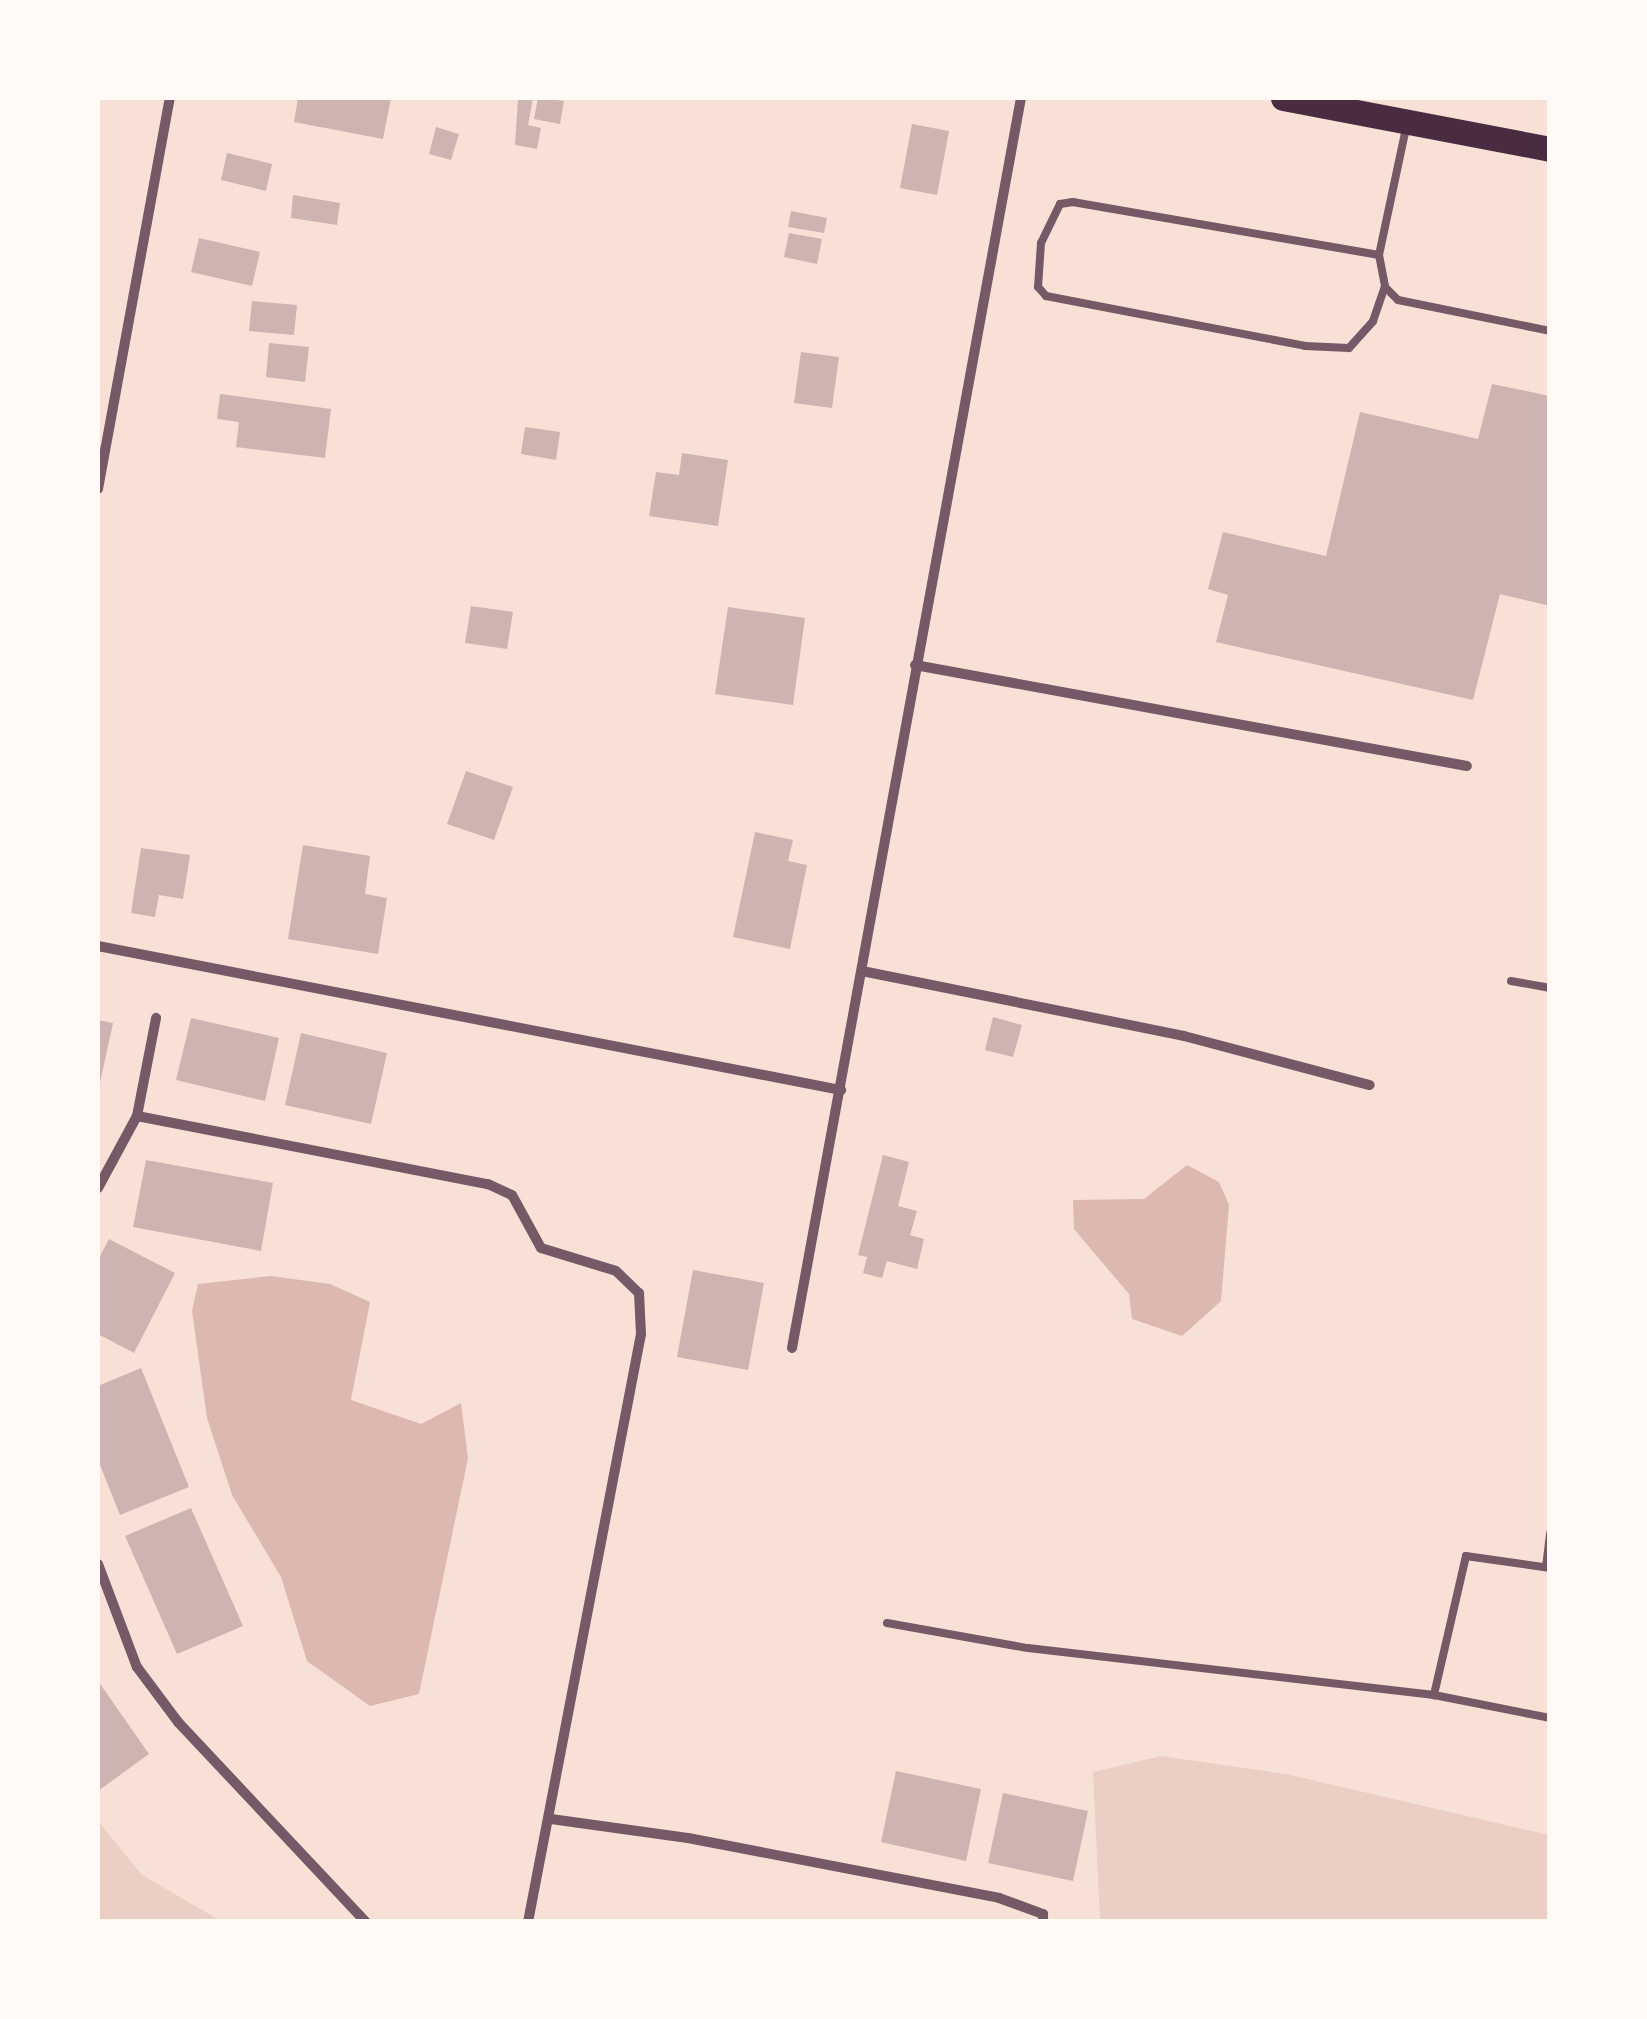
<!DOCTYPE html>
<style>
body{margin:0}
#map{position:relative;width:1647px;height:2019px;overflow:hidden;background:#f7e1d7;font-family:Quicksand,sans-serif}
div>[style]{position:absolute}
.green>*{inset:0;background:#ebcfc5}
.water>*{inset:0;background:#dcb8b0}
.building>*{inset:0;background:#ccb4b1}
.service>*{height:8px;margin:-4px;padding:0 4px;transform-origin:4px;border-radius:4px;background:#755966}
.minor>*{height:10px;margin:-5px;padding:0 5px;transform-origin:5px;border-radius:5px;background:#755966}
.primary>*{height:25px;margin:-12.5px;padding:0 12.5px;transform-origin:12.5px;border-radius:12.5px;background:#4a2c40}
span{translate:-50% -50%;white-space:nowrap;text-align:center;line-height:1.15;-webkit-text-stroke:9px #fffaf5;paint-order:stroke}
.frame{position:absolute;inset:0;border:100px solid #fffaf5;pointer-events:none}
</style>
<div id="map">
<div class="green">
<i style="clip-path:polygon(1161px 1756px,1286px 1774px,1549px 1835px,1549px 1921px,1100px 1921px,1093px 1772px)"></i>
<i style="clip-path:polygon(98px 1821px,142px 1875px,221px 1921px,98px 1921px)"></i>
</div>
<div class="water">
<i style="clip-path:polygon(1187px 1165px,1219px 1182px,1229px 1205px,1221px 1301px,1182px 1336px,1132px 1319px,1129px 1294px,1074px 1229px,1073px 1200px,1144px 1199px)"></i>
<i style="clip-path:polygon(271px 1276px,330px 1284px,370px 1302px,351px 1400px,421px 1424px,461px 1403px,468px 1458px,419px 1694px,370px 1706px,307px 1661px,281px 1577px,232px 1495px,207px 1418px,192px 1311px,198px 1284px)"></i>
</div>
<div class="building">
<i style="clip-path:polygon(298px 98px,391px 98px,383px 139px,294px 122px)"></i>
<i style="clip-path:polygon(518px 98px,533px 98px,528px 125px,541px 128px,537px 149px,515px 145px)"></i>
<i style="clip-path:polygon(538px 98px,564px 101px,560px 124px,534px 119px)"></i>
<i style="clip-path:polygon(912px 124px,949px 131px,937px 195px,900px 188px)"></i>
<i style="clip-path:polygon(436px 127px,459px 134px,451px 160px,429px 154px)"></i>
<i style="clip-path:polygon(227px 153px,272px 164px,266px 191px,221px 180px)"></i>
<i style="clip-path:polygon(293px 195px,340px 203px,337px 225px,291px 218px)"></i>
<i style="clip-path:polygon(791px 211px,827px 218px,824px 233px,788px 227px)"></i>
<i style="clip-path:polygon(789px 233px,822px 239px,817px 264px,784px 257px)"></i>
<i style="clip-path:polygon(199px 238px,260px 252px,252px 286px,191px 272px)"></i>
<i style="clip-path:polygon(252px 301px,297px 305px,294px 335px,249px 331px)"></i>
<i style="clip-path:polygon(269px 343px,309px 347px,305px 382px,266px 377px)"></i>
<i style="clip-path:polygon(801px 352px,839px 357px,832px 408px,794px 403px)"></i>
<i style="clip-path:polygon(1492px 384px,1550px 396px,1550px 606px,1500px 594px,1473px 700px,1216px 642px,1228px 595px,1208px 589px,1223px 532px,1326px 556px,1360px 412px,1478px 439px)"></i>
<i style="clip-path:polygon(220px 394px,331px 409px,325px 458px,236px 447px,239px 422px,217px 419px)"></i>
<i style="clip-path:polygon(525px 427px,560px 432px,556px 460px,521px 454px)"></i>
<i style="clip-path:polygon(682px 453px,728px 460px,718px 526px,649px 516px,656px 472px,679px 475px)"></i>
<i style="clip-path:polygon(471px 606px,513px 612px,507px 649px,465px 643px)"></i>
<i style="clip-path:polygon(728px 607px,805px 618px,793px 705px,715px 694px)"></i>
<i style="clip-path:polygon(466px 771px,513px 787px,494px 840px,447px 824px)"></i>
<i style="clip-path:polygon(755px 832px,793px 840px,788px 861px,807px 865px,790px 949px,733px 937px)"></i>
<i style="clip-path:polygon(303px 845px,370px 856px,365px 894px,387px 898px,378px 954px,288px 939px)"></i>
<i style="clip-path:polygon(141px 848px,190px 855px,183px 899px,159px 895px,155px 917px,131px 913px)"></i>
<i style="clip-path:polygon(993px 1017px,1022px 1025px,1013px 1057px,985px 1050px)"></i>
<i style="clip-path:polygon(191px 1018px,279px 1038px,265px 1101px,176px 1080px)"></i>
<i style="clip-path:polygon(98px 1020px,113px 1023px,99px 1087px,98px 1086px)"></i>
<i style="clip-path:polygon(301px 1033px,387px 1053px,371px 1124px,285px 1105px)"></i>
<i style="clip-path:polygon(883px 1155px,909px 1162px,898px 1206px,917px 1211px,910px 1235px,924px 1239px,917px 1269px,887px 1261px,882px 1278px,863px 1273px,867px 1257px,858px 1255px)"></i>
<i style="clip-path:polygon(146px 1160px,273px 1183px,261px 1251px,133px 1227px)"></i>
<i style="clip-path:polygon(109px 1239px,175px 1273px,134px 1353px,98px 1334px,98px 1260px)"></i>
<i style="clip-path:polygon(693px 1270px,764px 1283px,748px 1370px,677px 1357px)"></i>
<i style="clip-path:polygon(141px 1368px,189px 1487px,120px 1515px,98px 1460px,98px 1386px)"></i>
<i style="clip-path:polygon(191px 1508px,243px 1626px,177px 1654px,125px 1536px)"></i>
<i style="clip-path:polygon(98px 1681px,149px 1754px,98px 1791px)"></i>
<i style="clip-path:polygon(896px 1771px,981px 1789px,966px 1861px,881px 1842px)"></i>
<i style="clip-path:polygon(1003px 1793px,1088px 1811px,1073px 1881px,988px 1863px)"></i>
</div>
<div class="service">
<i style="left:1406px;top:128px;width:130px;rotate:102deg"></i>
<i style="left:1379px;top:255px;width:33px;rotate:79deg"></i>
<i style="left:1385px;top:287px;width:18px;rotate:45deg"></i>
<i style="left:1398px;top:300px;width:155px;rotate:11.5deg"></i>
<i style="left:1379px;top:255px;width:311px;rotate:-170.2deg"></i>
<i style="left:1073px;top:202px;width:13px;rotate:171deg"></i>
<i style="left:1060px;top:204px;width:43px;rotate:116deg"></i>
<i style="left:1041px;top:243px;width:44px;rotate:93.9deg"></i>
<i style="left:1038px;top:287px;width:12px;rotate:48deg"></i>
<i style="left:1046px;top:296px;width:264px;rotate:10.9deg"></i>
<i style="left:1305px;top:346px;width:44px;rotate:2.6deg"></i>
<i style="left:1349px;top:348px;width:36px;rotate:-48deg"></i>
<i style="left:1373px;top:321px;width:36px;rotate:-71deg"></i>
<i style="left:1511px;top:981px;width:40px;rotate:10deg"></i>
<i style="left:1546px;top:1567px;width:34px;rotate:-83deg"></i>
<i style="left:1550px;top:1568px;width:85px;rotate:-171.9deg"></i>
<i style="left:1466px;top:1556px;width:143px;rotate:103deg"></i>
<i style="left:1434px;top:1695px;width:118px;rotate:11.2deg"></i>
<i style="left:887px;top:1623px;width:143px;rotate:10.1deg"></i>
<i style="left:1028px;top:1648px;width:409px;rotate:6.6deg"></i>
</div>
<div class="minor">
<i style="left:98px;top:489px;width:398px;rotate:-79.6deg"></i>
<i style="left:915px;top:665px;width:561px;rotate:10.37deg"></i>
<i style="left:98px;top:946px;width:757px;rotate:10.97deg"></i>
<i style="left:862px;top:971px;width:328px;rotate:11.4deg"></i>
<i style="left:1184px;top:1036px;width:192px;rotate:14.8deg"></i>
<i style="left:137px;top:1116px;width:358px;rotate:11deg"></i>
<i style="left:488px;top:1184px;width:26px;rotate:25deg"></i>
<i style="left:512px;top:1195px;width:60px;rotate:61.3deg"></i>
<i style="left:541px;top:1248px;width:78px;rotate:17deg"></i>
<i style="left:616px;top:1271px;width:32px;rotate:44deg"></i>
<i style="left:639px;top:1293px;width:41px;rotate:87.2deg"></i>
<i style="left:641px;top:1334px;width:599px;rotate:100.88deg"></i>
<i style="left:98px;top:1188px;width:82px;rotate:-61.6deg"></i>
<i style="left:137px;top:1116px;width:100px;rotate:-79deg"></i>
<i style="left:792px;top:1348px;width:1271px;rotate:-79.62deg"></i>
<i style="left:98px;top:1564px;width:110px;rotate:69.3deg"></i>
<i style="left:137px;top:1667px;width:69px;rotate:53.3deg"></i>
<i style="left:178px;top:1722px;width:274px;rotate:46.8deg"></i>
<i style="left:551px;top:1819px;width:138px;rotate:7.9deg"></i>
<i style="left:688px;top:1838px;width:317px;rotate:10.9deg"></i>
<i style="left:999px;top:1898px;width:47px;rotate:20deg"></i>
<i style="left:1043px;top:1914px;width:8px;rotate:90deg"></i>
</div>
<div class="primary">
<i style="left:1283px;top:98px;width:272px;rotate:10.8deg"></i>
</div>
<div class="frame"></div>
</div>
